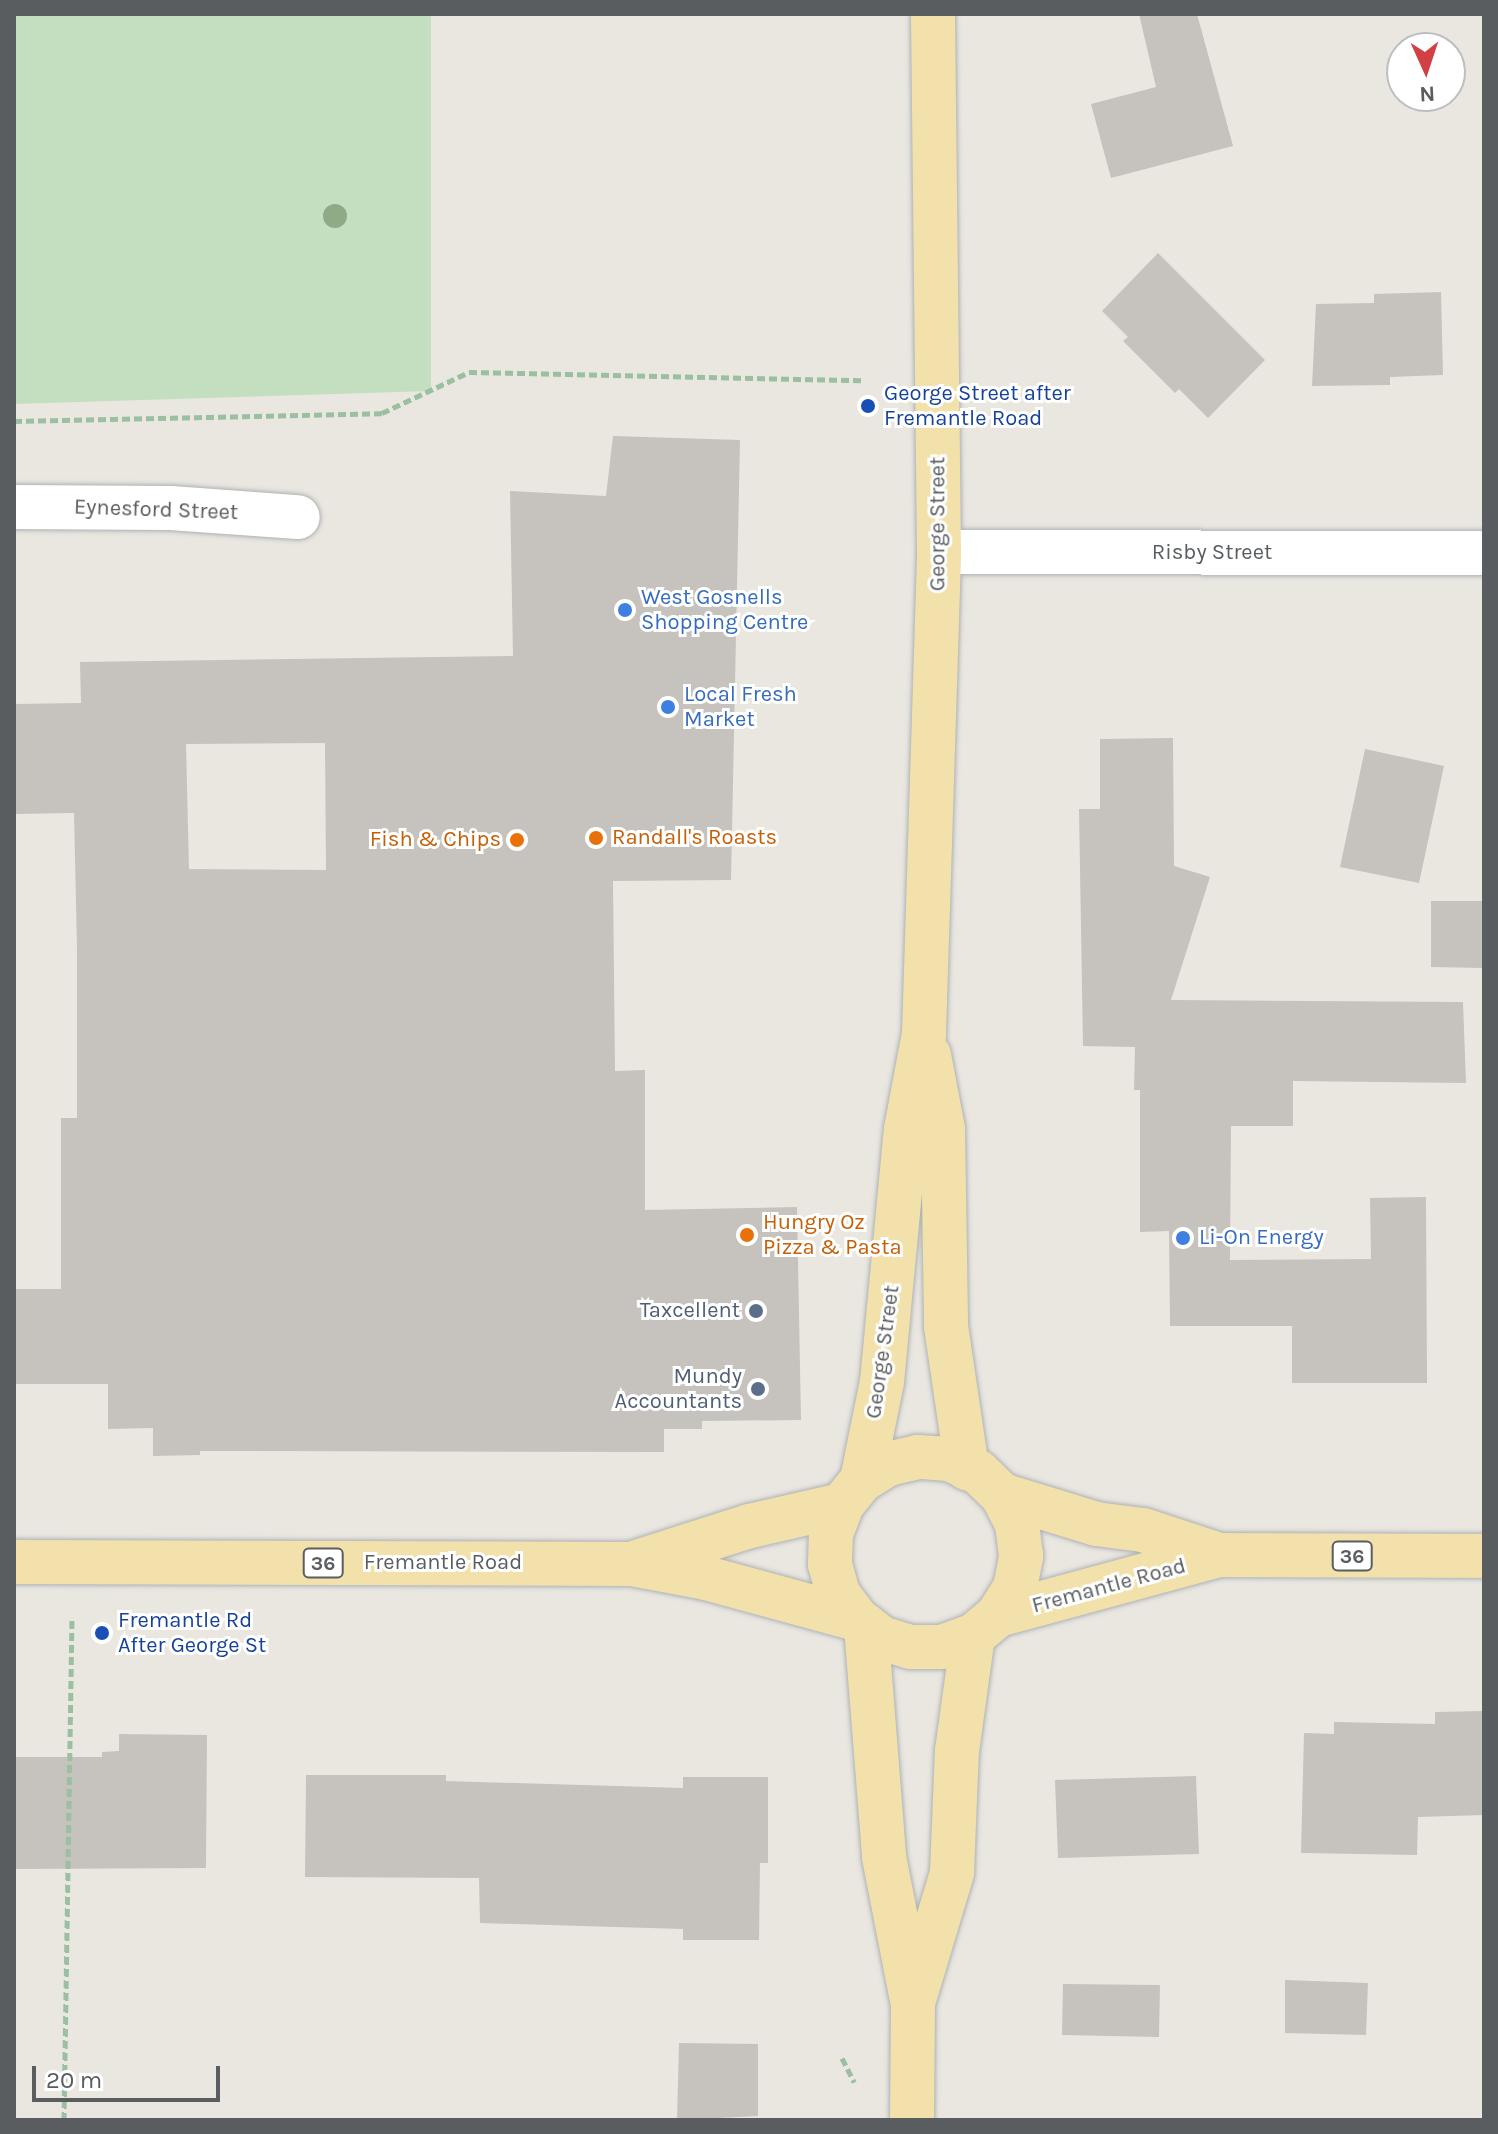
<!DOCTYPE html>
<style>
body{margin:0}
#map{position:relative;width:1498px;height:2134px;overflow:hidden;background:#eae7e1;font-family:Karla,sans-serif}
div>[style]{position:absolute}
.green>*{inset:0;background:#c3dfc0}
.building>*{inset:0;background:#c6c2bd}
.path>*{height:5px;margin-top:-2.5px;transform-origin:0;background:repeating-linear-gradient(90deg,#9abfa1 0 8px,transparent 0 12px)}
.roads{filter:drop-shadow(0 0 2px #aeb2b5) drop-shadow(0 0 2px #aeb2b5)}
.minor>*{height:44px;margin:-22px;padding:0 22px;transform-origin:22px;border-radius:22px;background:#fff}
.major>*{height:44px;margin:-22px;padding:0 22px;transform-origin:22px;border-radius:22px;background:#f3e1ac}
.trees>*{width:24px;height:24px;margin:-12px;border-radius:50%;background:#8dab87}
.dots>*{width:22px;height:22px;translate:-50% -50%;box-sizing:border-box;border:4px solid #fff;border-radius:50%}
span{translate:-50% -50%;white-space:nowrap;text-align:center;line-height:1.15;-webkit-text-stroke:6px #fff;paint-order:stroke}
.shield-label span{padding:2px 6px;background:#fff;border:2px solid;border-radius:6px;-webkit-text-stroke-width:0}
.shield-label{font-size:20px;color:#595d60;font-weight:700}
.transit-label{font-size:22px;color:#164399}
.left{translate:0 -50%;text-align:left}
.street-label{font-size:22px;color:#595d60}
.shop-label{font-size:22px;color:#366cbe}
.food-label{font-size:22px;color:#c56008}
.right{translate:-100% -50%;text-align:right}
.service-label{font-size:22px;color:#4e5e75}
.frame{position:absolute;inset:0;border:16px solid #595d60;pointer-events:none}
.north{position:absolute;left:1386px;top:32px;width:80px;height:80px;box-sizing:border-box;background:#fff;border:2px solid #bdbebf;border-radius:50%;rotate:177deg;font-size:22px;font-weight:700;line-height:32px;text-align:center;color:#595d60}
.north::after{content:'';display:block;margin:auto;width:28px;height:36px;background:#d14042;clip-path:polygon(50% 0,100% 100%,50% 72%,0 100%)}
.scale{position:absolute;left:32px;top:2066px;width:188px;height:36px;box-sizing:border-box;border:4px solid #595d60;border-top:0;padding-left:10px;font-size:24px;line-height:28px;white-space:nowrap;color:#595d60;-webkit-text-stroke:6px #fff;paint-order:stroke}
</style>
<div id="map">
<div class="green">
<i style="clip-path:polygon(14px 14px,431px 14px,431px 391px,14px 404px)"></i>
</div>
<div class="building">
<i style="clip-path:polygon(1139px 14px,1197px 14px,1233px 146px,1111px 178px,1091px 104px,1156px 87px)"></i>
<i style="clip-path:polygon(1158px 253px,1265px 360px,1208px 418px,1179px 389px,1175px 393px,1123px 341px,1128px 337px,1102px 311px)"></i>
<i style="clip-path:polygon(1441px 292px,1443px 375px,1390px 377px,1390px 385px,1312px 386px,1316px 304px,1374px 303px,1374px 294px)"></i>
<i style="clip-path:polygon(evenodd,613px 436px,740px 440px,731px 880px,613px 881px,615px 1071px,645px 1070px,645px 1210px,797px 1207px,801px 1420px,702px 1421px,702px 1429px,664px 1429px,664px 1452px,200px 1451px,200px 1455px,153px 1456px,153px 1428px,108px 1429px,108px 1384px,14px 1384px,14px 1289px,61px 1289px,61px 1118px,77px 1118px,77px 948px,74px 813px,14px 814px,14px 704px,81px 703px,80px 662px,513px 656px,510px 491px,606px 496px,613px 436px,325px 743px,326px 870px,189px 869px,186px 744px,325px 743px)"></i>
<i style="clip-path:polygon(1173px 738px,1174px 866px,1210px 877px,1171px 1000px,1463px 1002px,1466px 1083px,1293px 1081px,1293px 1126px,1231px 1126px,1230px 1260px,1371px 1259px,1370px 1198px,1426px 1197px,1427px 1383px,1292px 1383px,1292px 1326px,1170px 1326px,1169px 1231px,1140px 1232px,1140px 1090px,1134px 1090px,1135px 1047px,1083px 1046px,1079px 809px,1100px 809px,1100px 739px)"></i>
<i style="clip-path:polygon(1365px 749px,1444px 766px,1419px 883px,1340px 867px)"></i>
<i style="clip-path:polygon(1431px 901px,1482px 901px,1482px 968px,1431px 967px)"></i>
<i style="clip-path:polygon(1484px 1711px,1484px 1815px,1418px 1817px,1417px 1855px,1301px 1853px,1304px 1733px,1334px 1734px,1334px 1722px,1435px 1724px,1435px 1712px)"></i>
<i style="clip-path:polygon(119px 1734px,207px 1735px,206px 1868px,14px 1869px,14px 1757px,102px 1757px,102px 1752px,119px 1751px)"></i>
<i style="clip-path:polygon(306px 1775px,446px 1775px,446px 1781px,683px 1788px,683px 1777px,768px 1777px,768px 1863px,760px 1863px,759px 1940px,683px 1940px,683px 1929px,480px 1923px,479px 1878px,305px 1877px)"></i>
<i style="clip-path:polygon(1196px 1776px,1199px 1854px,1058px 1858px,1055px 1780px)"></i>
<i style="clip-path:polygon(1285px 1980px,1368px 1983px,1366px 2035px,1285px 2033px)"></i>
<i style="clip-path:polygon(1063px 1984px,1160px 1985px,1159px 2037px,1062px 2035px)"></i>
<i style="clip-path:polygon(679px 2043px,758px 2044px,758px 2116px,677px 2120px)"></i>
</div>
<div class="path">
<i style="left:14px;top:421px;width:368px;rotate:-1.2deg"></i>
<i style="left:382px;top:413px;width:96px;rotate:-25.2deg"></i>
<i style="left:469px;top:372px;width:393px;rotate:1.2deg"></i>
<i style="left:842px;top:2058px;width:27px;rotate:63deg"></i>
<i style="left:64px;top:2120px;width:503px;rotate:-89.09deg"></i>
</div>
<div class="roads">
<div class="minor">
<i style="left:14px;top:507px;width:157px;rotate:0.4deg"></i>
<i style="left:171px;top:508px;width:127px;rotate:4.1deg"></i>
<i style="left:939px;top:552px;width:545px;rotate:0.11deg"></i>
</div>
<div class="major">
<i style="left:929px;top:1055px;width:75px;rotate:79.3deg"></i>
<i style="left:943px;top:1129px;width:197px;rotate:89.1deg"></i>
<i style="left:946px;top:1326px;width:144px;rotate:81.6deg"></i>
<i style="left:862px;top:1480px;width:100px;rotate:-78.5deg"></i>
<i style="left:882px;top:1382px;width:254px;rotate:-84.6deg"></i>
<i style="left:906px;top:1129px;width:97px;rotate:-79.3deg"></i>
<i style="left:924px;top:1034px;width:482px;rotate:-88.2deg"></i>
<i style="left:939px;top:552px;width:538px;rotate:-90.64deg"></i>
<i style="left:1002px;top:1495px;width:98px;rotate:17.1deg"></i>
<i style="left:1096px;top:1524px;width:47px;rotate:7.3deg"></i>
<i style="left:1143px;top:1530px;width:80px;rotate:18.2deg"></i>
<i style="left:14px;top:1562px;width:617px;rotate:0.19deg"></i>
<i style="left:631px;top:1564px;width:76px;rotate:10.6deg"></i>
<i style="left:706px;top:1578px;width:156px;rotate:15.2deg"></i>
<i style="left:857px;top:1619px;width:31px;rotate:38deg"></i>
<i style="left:881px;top:1638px;width:31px;rotate:17deg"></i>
<i style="left:911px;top:1647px;width:31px"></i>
<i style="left:942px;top:1647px;width:33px;rotate:-20deg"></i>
<i style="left:973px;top:1636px;width:33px;rotate:-40deg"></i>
<i style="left:998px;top:1615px;width:32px;rotate:-58deg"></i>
<i style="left:1015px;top:1588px;width:33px;rotate:-79deg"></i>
<i style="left:1021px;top:1556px;width:32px;rotate:-97deg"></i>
<i style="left:1017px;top:1524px;width:33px;rotate:-117deg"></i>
<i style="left:1002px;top:1495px;width:33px;rotate:-136deg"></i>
<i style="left:978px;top:1472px;width:32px;rotate:-156deg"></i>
<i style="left:949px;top:1459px;width:31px;rotate:-176deg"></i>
<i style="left:918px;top:1457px;width:31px;rotate:167deg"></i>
<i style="left:888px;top:1464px;width:31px;rotate:148deg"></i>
<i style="left:862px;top:1480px;width:32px;rotate:129deg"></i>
<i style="left:842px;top:1505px;width:30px;rotate:111deg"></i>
<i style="left:831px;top:1533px;width:31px;rotate:92deg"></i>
<i style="left:830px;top:1564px;width:31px;rotate:75deg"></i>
<i style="left:838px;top:1594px;width:31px;rotate:53deg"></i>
<i style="left:637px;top:1562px;width:119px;rotate:-17.7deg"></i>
<i style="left:750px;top:1526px;width:94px;rotate:-12.9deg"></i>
<i style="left:998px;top:1615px;width:229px;rotate:-15.2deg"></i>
<i style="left:1219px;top:1555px;width:265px;rotate:0.2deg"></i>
<i style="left:866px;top:1626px;width:232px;rotate:85.5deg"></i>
<i style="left:884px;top:1857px;width:151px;rotate:78.9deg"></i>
<i style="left:913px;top:2005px;width:115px;rotate:90.5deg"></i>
<i style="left:913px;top:2003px;width:136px;rotate:-73.3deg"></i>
<i style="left:952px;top:1873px;width:122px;rotate:-87.7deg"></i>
<i style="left:957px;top:1751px;width:116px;rotate:-82.1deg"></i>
</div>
</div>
<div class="trees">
<i style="left:335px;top:216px"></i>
</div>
<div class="dots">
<i style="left:868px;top:406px;background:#1a4fb4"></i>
<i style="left:625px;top:610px;background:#3f7fe0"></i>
<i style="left:668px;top:707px;background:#3f7fe0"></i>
<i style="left:596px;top:838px;background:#e8710a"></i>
<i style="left:517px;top:840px;background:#e8710a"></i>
<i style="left:747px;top:1235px;background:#e8710a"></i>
<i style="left:1183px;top:1238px;background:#3f7fe0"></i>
<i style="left:756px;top:1311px;background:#5c6f8a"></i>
<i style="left:758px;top:1389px;background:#5c6f8a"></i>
<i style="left:102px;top:1633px;background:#1a4fb4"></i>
</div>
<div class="shield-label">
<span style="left:1352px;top:1556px">36</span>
<span style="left:323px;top:1563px">36</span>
</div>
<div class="transit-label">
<span class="left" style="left:884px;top:406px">George Street after<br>Fremantle Road</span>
<span class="left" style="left:118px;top:1633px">Fremantle Rd<br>After George St</span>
</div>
<div class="street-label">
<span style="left:156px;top:510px;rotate:2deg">Eynesford Street</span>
<span style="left:938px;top:524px;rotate:-90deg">George Street</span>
<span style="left:1212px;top:553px">Risby Street</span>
<span style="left:883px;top:1352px;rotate:-82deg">George Street</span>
<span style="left:443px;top:1563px">Fremantle Road</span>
<span style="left:1109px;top:1586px;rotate:-15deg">Fremantle Road</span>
</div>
<div class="shop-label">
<span class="left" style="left:641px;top:610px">West Gosnells<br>Shopping Centre</span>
<span class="left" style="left:684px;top:707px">Local Fresh<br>Market</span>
<span class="left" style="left:1199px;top:1238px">Li-On Energy</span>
</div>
<div class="food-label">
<span class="left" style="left:612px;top:838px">Randall's Roasts</span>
<span class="right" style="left:501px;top:840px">Fish &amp; Chips</span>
<span class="left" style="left:763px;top:1235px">Hungry Oz<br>Pizza &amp; Pasta</span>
</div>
<div class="service-label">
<span class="right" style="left:740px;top:1311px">Taxcellent</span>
<span class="right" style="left:742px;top:1389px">Mundy<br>Accountants</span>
</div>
<div class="frame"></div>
<div class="north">N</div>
<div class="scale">20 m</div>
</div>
